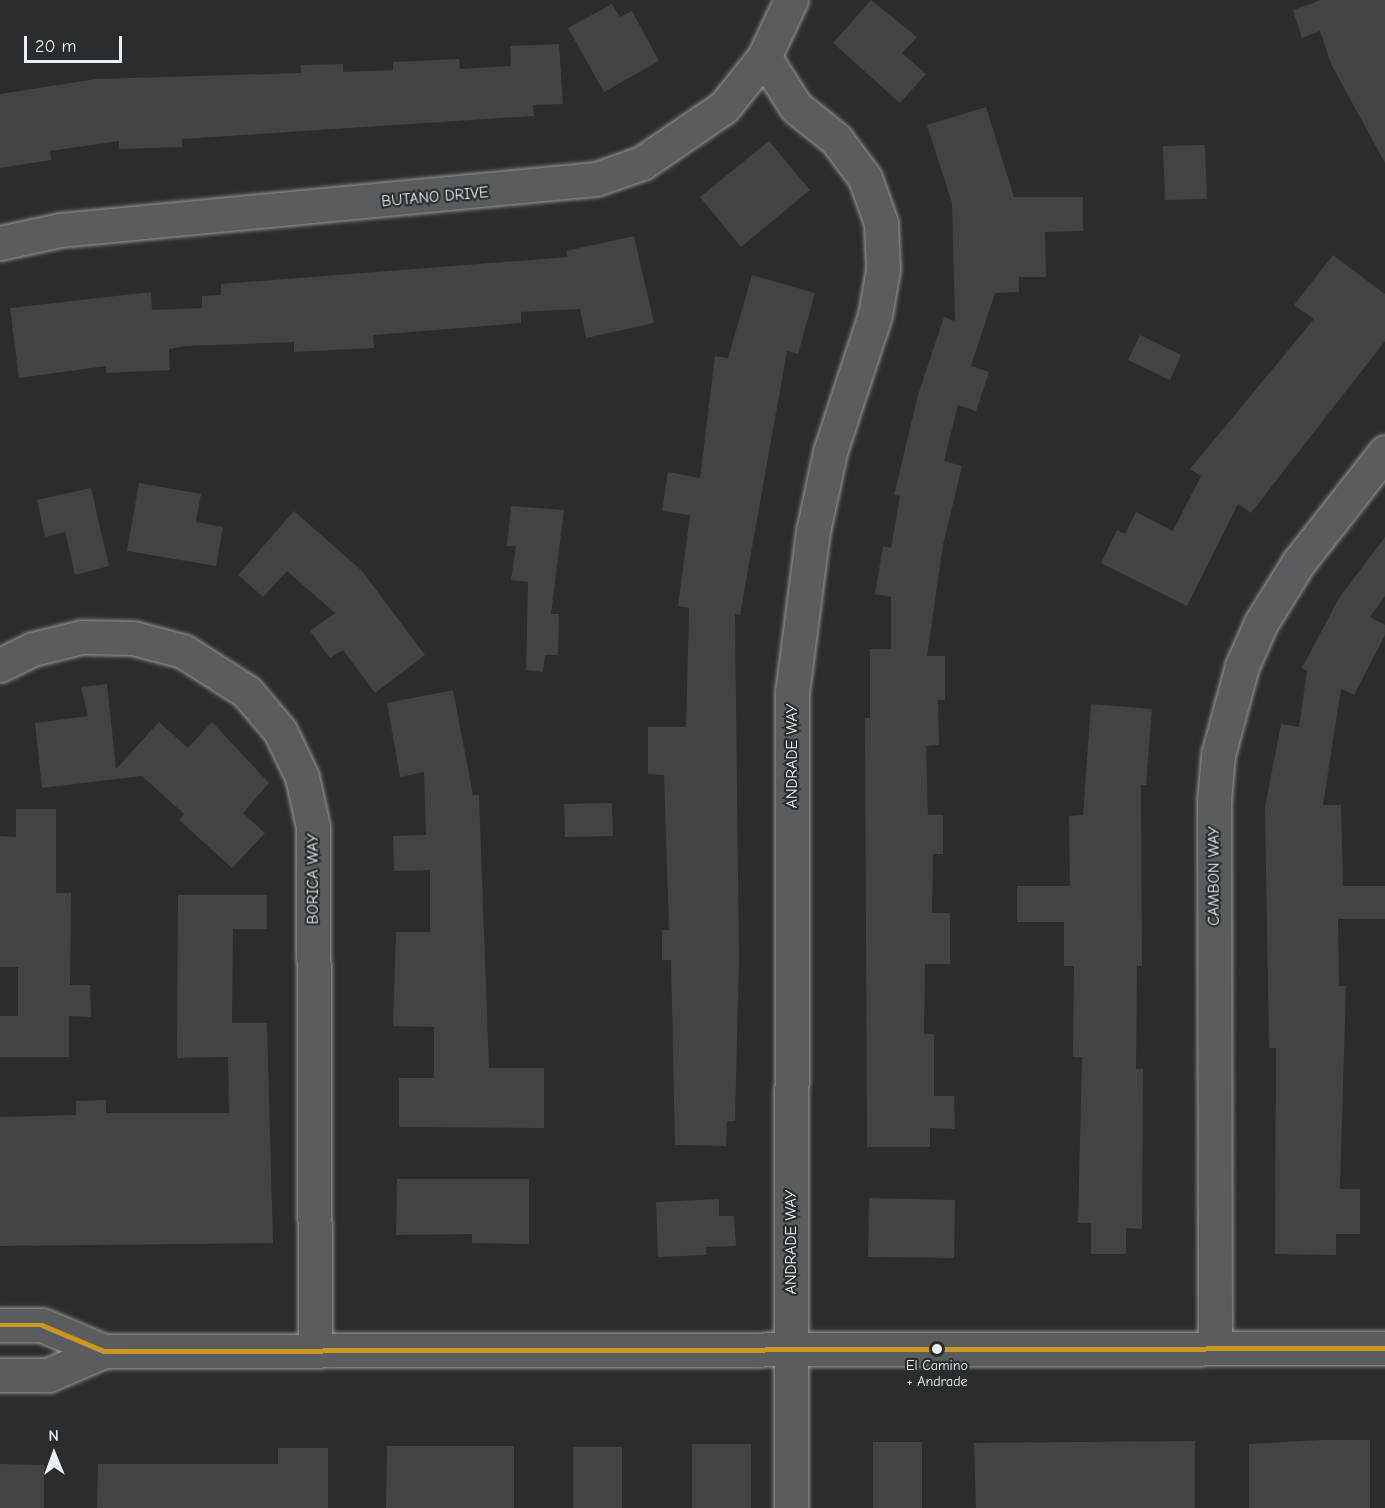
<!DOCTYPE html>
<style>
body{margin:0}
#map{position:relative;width:1385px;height:1508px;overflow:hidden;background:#2b2c2d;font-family:"Comic Neue",sans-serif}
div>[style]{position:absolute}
.building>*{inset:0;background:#424344}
.roads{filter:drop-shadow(0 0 2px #96989a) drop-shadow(0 0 2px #96989a)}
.minor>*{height:33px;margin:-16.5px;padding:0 16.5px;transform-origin:16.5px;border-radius:16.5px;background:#5a5d60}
.major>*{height:33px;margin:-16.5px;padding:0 16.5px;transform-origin:16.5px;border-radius:16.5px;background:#5a5d60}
.bus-1>*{height:4.5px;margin:-2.25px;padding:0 2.25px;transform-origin:2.25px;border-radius:2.25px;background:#cb971e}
.dots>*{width:16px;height:16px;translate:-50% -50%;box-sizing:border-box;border:3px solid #2a2d2e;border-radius:50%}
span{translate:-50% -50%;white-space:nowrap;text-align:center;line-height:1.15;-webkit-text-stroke:4.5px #2a2d2e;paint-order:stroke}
.bus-label{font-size:14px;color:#e8f1f8}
.street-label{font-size:16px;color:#e8f1f8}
.north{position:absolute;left:24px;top:1424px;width:60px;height:60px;-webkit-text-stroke:4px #2a2d2e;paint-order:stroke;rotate:359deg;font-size:16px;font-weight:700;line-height:24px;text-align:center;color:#e8f1f8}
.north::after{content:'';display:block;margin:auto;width:21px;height:27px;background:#e8f1f8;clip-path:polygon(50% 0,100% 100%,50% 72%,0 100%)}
.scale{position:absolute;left:24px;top:36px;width:98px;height:27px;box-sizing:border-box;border:3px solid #e8f1f8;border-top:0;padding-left:8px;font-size:18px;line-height:21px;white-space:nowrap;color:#e8f1f8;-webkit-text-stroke:4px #2a2d2e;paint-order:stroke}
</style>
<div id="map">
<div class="building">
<i style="clip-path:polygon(871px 0,917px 37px,902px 53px,926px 74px,900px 103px,833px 43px)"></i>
<i style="clip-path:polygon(1321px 0,1385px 0,1385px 163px,1331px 64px,1320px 31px,1302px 38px,1293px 10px)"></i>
<i style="clip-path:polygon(612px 4px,620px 17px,632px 11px,659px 61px,604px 92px,568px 28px)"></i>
<i style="clip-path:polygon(559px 44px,563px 104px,533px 105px,534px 116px,182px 139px,182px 147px,119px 149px,119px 141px,50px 151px,51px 160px,0 168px,0 94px,96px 79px,301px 73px,301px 65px,343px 64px,343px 72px,393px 70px,393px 62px,459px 59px,460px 69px,511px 66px,510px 46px)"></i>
<i style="clip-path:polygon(986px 107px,1014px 197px,1083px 197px,1083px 231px,1045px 232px,1046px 277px,1019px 277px,1019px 292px,995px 293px,971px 366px,989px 372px,976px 411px,958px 405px,944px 461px,962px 466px,943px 545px,927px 656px,945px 656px,945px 700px,938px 700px,939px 745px,926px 746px,928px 815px,943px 815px,943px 854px,933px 854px,932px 913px,950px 913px,950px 964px,925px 964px,924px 1034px,934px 1034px,934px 1096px,954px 1096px,955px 1129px,930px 1128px,930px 1147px,867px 1147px,865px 718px,870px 718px,870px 649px,891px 649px,891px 597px,875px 594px,883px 546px,891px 548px,900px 496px,894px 495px,918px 395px,944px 317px,955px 321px,952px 203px,927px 125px)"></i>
<i style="clip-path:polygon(769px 141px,810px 190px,741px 247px,700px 197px)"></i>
<i style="clip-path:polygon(1205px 145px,1207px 199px,1165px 200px,1163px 146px)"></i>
<i style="clip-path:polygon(634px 236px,654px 323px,586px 338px,580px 309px,521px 312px,521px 323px,373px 335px,374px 348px,294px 352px,294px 342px,186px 346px,169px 349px,170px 370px,106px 373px,106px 366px,19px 378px,10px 308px,151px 292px,152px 310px,202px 308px,202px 296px,221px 295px,221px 284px,568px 257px,566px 251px)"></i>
<i style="clip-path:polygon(1333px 255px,1385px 294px,1385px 341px,1251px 513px,1238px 504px,1187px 606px,1101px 563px,1117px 530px,1125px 534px,1136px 512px,1173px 531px,1201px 476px,1190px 469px,1314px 319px,1294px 305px)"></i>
<i style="clip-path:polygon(752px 275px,815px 293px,798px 354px,787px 351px,740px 615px,735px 614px,739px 961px,735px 1121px,727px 1121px,726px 1146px,675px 1145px,671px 960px,662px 960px,662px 930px,669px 930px,664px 775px,648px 774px,648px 727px,686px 727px,689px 608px,678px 606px,690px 515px,662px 511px,668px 472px,700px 478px,715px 356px,728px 358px)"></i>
<i style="clip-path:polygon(1140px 335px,1181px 355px,1170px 380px,1128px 360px)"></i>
<i style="clip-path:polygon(139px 483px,201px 494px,196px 522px,223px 527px,216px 566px,127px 551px)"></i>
<i style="clip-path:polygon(91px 488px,109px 566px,75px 575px,65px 532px,45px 537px,37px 500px)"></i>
<i style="clip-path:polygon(511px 506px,564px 510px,551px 614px,559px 614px,558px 655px,545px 655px,543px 672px,526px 670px,528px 582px,511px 580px,516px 546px,507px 546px)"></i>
<i style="clip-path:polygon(294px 511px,362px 571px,425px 655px,375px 693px,343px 650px,330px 658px,310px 631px,335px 613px,287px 571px,263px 597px,238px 575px)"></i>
<i style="clip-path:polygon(1385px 537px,1385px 596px,1370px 617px,1385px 625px,1385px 635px,1354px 695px,1341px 689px,1323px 805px,1341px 805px,1343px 886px,1385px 886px,1385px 919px,1338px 919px,1339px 986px,1346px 986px,1340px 1189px,1360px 1189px,1360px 1234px,1336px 1234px,1336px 1255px,1275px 1254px,1276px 1048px,1269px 1048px,1265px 807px,1281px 724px,1299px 727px,1307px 671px,1302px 668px,1339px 598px)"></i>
<i style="clip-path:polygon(107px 684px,116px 769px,159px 722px,188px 748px,212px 722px,269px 783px,243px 813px,265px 833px,232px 868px,179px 820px,184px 814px,142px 776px,42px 788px,35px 723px,88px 716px,81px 687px)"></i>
<i style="clip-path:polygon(453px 690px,473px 795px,479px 795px,489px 1068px,544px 1068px,544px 1128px,399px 1127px,399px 1078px,434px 1078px,434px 1027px,393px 1026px,396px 932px,430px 932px,430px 870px,394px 871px,393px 836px,426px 835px,424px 772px,400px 777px,387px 703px)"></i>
<i style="clip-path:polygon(1091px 704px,1152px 709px,1146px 785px,1141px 785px,1142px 966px,1137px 966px,1136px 1069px,1143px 1069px,1142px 1229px,1126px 1228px,1126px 1254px,1091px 1254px,1091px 1223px,1078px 1223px,1082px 1057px,1073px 1057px,1074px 966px,1064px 966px,1064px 922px,1017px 922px,1017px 886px,1070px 886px,1069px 816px,1083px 815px)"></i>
<i style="clip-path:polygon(612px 803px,613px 836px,565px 837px,564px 804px)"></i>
<i style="clip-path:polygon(16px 809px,56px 809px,56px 893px,71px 893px,70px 985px,90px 985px,91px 1017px,69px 1016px,69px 1057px,0 1057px,0 1016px,18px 1016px,18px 967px,0 967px,0 836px,16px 837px)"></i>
<i style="clip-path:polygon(178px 895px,267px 895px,267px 929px,233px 929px,232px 1023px,267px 1023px,273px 1243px,0 1246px,0 1117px,76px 1115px,76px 1101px,106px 1100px,106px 1113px,229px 1113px,228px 1057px,177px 1058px)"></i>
<i style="clip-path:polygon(397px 1179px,529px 1179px,529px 1244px,472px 1243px,472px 1234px,396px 1235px)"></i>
<i style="clip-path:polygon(869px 1198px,955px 1200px,954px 1258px,868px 1257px)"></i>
<i style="clip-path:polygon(719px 1199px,719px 1216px,734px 1216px,736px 1246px,706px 1247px,706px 1255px,658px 1257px,656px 1202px)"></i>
<i style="clip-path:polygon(1320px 1440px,1370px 1440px,1370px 1508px,1249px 1508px,1249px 1444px)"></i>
<i style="clip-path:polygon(1195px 1441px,1195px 1508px,976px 1508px,974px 1443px)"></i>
<i style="clip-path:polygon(873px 1442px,922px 1442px,922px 1508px,873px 1508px)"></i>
<i style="clip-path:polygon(692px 1444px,751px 1444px,751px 1508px,692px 1508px)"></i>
<i style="clip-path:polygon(387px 1446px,514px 1446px,514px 1508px,386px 1508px)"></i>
<i style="clip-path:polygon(573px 1447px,622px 1447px,622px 1508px,573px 1508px)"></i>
<i style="clip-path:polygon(278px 1448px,328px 1448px,328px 1508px,97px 1508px,98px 1464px,278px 1464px)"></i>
<i style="clip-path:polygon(0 1464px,44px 1465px,44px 1508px,0 1508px)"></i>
</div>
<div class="roads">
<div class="minor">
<i style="left:764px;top:57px;width:59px;rotate:57.4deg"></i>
<i style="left:796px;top:107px;width:51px;rotate:38.7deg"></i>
<i style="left:836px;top:139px;width:49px;rotate:53.4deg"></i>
<i style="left:865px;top:178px;width:48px;rotate:70.4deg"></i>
<i style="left:881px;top:223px;width:46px;rotate:87.5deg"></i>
<i style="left:883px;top:269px;width:47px;rotate:99.9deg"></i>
<i style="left:875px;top:315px;width:144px;rotate:108.2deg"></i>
<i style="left:830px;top:452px;width:81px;rotate:102.1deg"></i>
<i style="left:813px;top:531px;width:162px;rotate:97.4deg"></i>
<i style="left:792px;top:692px;width:816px;rotate:90.07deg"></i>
<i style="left:0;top:243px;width:61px;rotate:-12.2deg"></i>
<i style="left:60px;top:230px;width:538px;rotate:-5.44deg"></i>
<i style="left:596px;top:179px;width:49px;rotate:-19.2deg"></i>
<i style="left:642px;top:163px;width:99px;rotate:-34.3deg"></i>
<i style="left:724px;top:107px;width:64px;rotate:-51.3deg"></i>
<i style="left:764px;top:57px;width:63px;rotate:-64.7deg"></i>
<i style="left:0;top:665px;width:37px;rotate:-26deg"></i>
<i style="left:33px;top:649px;width:50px;rotate:-13.8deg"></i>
<i style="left:82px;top:637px;width:51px;rotate:1.1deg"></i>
<i style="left:133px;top:638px;width:52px;rotate:14.6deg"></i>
<i style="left:183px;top:651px;width:76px;rotate:32.6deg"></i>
<i style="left:247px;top:692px;width:51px;rotate:49.8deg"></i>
<i style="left:280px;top:731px;width:51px;rotate:64.4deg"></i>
<i style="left:302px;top:777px;width:51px;rotate:77.6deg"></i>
<i style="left:313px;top:827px;width:524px;rotate:89.78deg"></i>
<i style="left:1215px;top:1348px;width:547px;rotate:-90.1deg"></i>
<i style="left:1214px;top:801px;width:46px;rotate:-85deg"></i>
<i style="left:1218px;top:755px;width:92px;rotate:-74.9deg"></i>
<i style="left:1242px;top:666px;width:47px;rotate:-66.2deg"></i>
<i style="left:1261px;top:623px;width:70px;rotate:-58.3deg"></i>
<i style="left:1298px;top:563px;width:141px;rotate:-51.9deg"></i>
</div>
<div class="major">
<i style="left:0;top:1325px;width:42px"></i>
<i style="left:42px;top:1325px;width:67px;rotate:22.8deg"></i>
<i style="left:104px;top:1351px;width:1281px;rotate:-0.13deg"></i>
<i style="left:0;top:1375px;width:48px"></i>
<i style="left:48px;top:1375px;width:61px;rotate:-23.2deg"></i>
</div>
</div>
<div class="bus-1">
<i style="left:0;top:1325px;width:42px"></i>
<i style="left:42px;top:1325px;width:67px;rotate:22.8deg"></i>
<i style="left:104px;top:1351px;width:1281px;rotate:-0.13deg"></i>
</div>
<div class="dots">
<i style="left:937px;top:1349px;background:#e8f1f8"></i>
</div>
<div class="bus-label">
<span style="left:937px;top:1374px">El Camino<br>+ Andrade</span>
</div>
<div class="street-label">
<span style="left:435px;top:197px;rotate:-5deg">BUTANO DRIVE</span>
<span style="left:792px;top:756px;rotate:-90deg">ANDRADE WAY</span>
<span style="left:1214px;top:876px;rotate:-90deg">CAMBON WAY</span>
<span style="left:313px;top:879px;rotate:-90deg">BORICA WAY</span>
<span style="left:791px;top:1242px;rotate:-90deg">ANDRADE WAY</span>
</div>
<div class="north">N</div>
<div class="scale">20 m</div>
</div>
